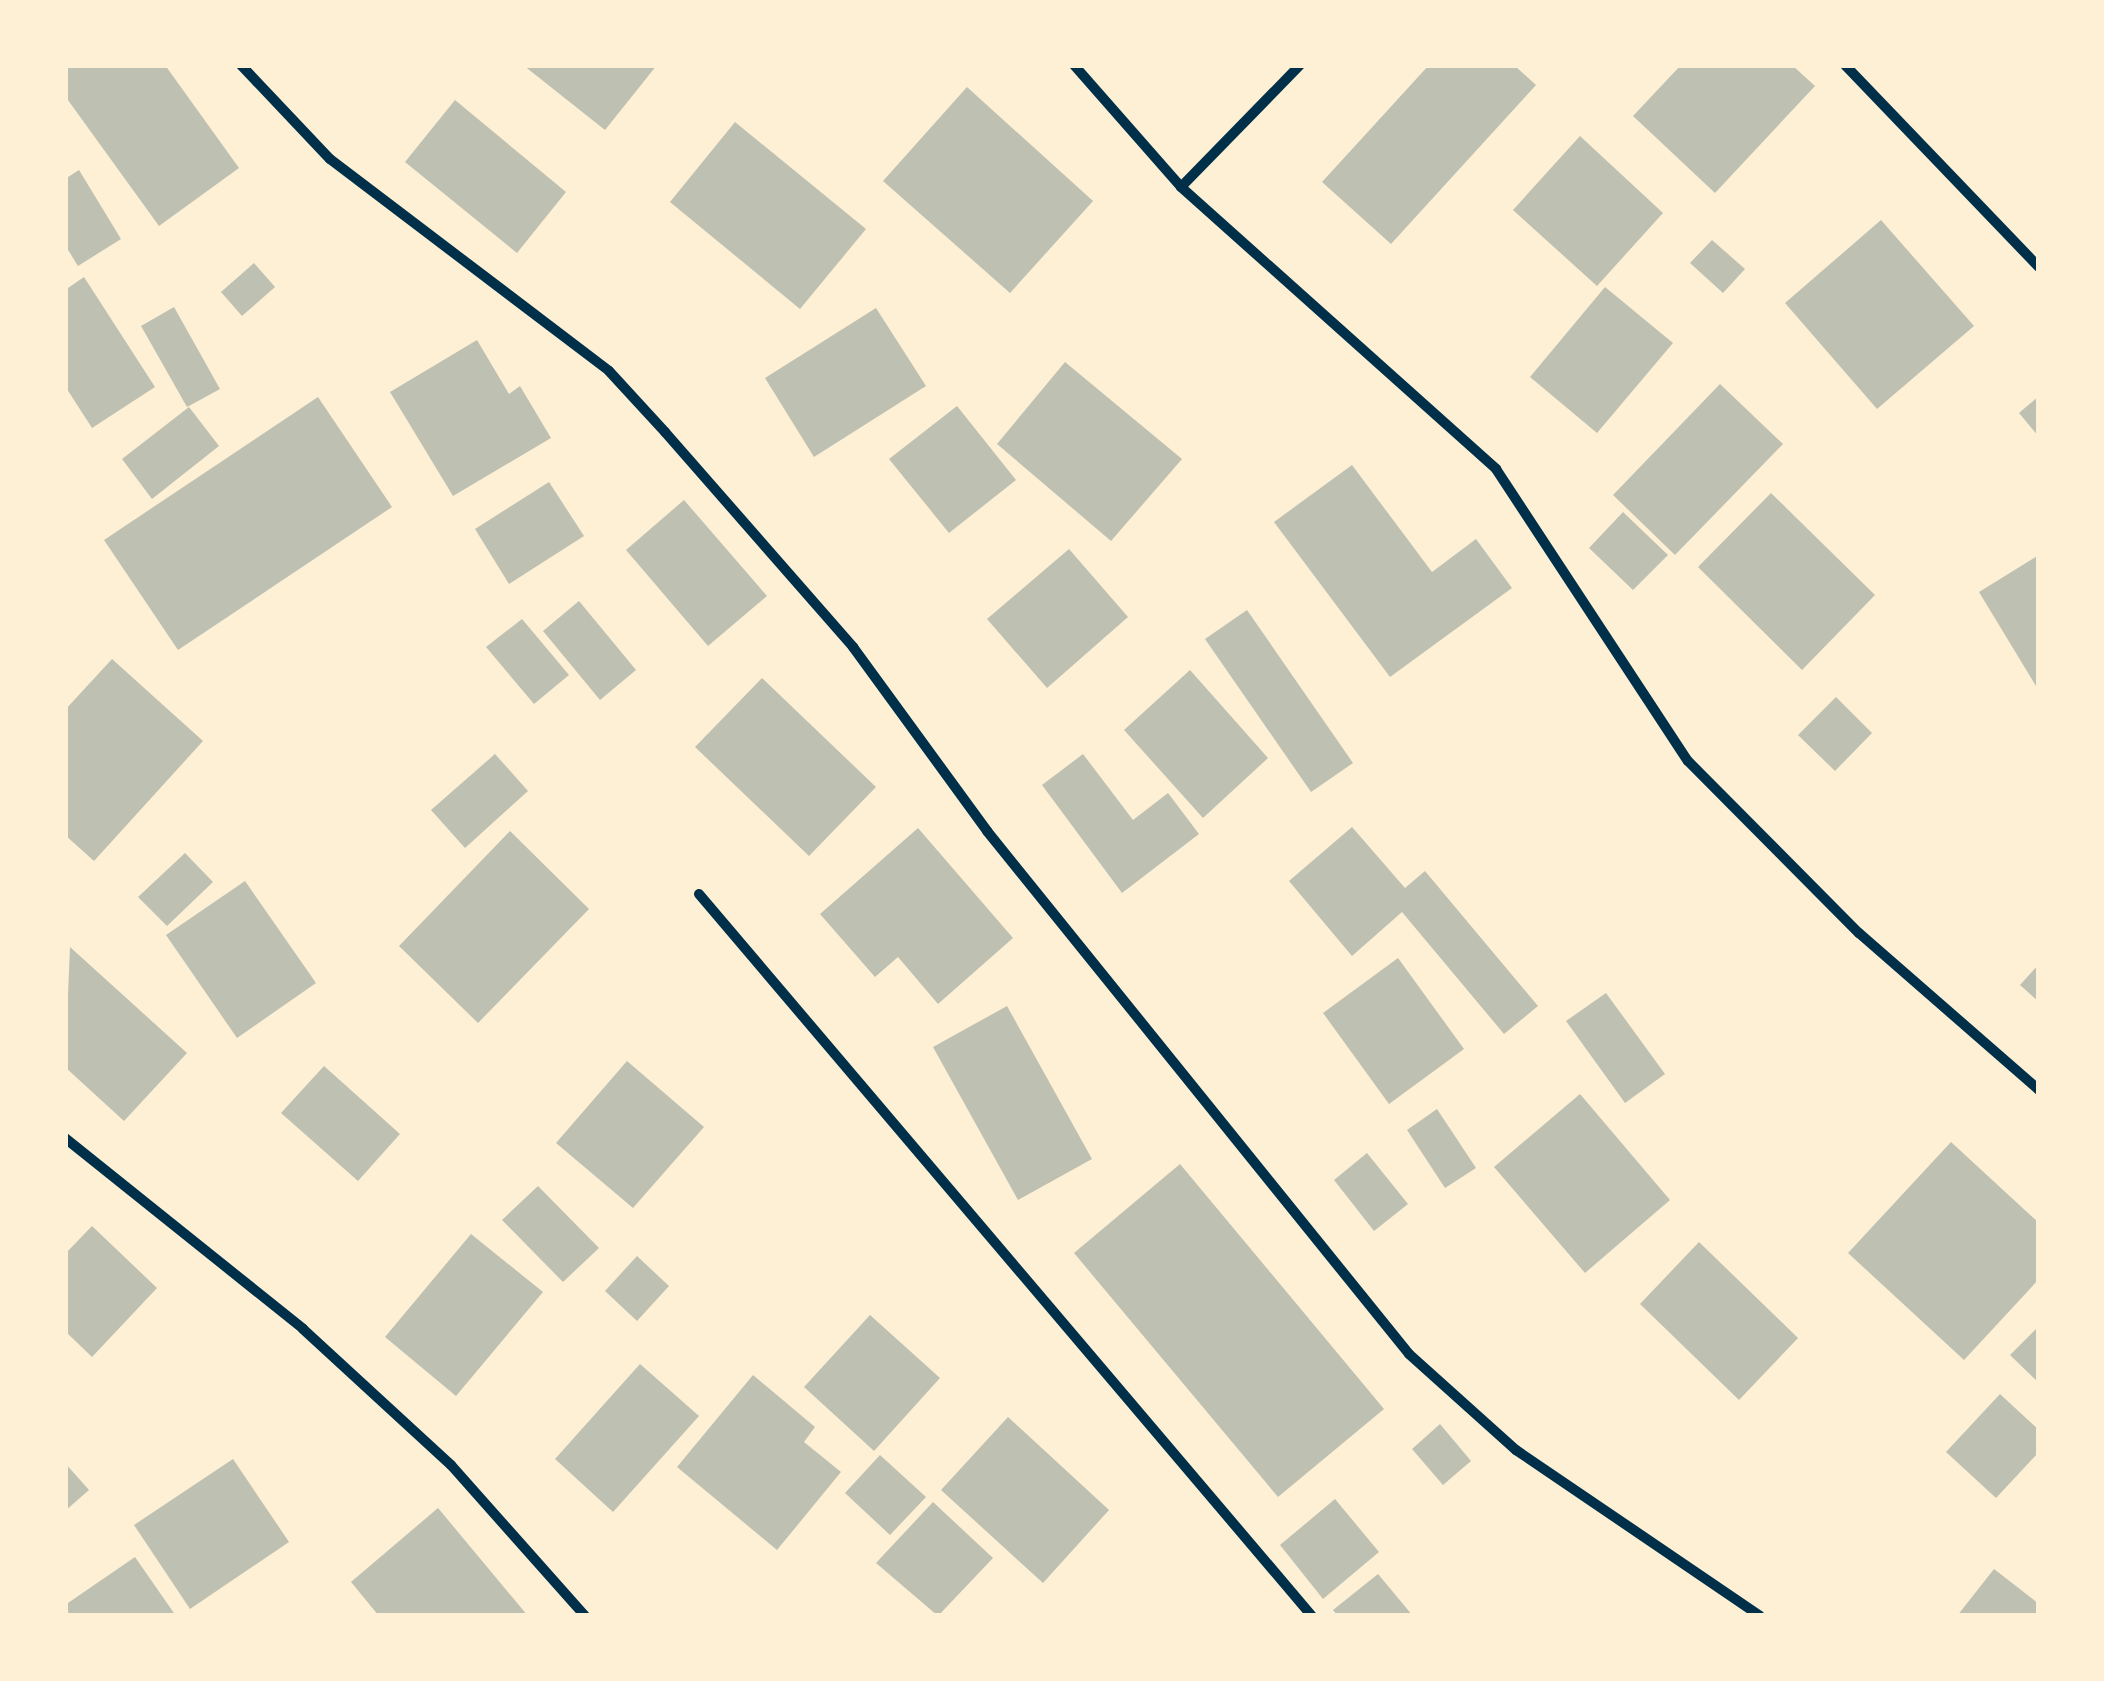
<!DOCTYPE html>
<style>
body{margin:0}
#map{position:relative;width:2104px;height:1681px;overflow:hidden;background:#fdf0d5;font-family:"Nunito Sans",sans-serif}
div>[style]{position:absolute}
.building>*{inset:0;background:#bec0b2}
.minor>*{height:10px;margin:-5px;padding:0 5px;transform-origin:5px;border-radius:5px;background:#003049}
span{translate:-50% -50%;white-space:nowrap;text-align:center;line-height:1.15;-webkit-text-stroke:8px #fdf0d5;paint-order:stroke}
.frame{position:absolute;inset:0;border:68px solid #fdf0d5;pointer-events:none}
</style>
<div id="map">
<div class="building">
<i style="clip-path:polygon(65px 65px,165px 65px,239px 168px,159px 226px,65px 96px)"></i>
<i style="clip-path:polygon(523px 65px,657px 65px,605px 130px)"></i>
<i style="clip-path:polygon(1429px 65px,1514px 65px,1536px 85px,1391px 244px,1322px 182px)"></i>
<i style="clip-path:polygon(1681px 65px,1792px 65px,1815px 86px,1715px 193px,1633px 116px)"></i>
<i style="clip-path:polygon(967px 87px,1093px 201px,1010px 293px,883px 181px)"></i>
<i style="clip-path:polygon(455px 100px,566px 192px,517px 253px,405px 162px)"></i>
<i style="clip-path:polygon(735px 122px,866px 229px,800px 309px,670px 202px)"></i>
<i style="clip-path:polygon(1580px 136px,1663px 213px,1597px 286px,1513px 210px)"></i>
<i style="clip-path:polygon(79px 170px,121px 239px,78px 266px,65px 245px,65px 179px)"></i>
<i style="clip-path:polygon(1881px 220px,1974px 326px,1877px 409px,1785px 303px)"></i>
<i style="clip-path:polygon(1712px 240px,1745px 269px,1723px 293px,1690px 263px)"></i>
<i style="clip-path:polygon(254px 263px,275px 287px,242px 316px,221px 292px)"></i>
<i style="clip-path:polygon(84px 277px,155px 387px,92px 428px,65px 386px,65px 290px)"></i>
<i style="clip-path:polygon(1605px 287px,1673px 343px,1597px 433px,1530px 377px)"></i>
<i style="clip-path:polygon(174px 307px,220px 389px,187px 407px,141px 326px)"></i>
<i style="clip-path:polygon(876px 308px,926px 386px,814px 457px,765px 378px)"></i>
<i style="clip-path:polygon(477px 340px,509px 394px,520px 386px,551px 438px,453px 496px,390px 392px)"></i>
<i style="clip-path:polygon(1065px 362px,1182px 459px,1111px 541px,997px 444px)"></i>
<i style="clip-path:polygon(1720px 384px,1783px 444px,1675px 555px,1613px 495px)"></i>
<i style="clip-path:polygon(2039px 396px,2039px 437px,2019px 413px)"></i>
<i style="clip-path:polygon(318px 397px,392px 507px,178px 650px,104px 540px)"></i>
<i style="clip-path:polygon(957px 406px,1016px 480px,949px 533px,889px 459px)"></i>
<i style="clip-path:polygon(189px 407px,219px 446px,152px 499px,122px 459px)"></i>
<i style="clip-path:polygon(1352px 465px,1432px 572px,1476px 539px,1512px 588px,1390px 677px,1274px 522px)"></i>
<i style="clip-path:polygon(549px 482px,584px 536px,509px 584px,475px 529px)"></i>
<i style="clip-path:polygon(1771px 493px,1875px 595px,1802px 670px,1698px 567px)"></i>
<i style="clip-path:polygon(684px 500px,767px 596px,708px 646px,626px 550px)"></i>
<i style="clip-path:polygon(1623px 512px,1668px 555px,1633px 590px,1589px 548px)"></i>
<i style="clip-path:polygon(1069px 549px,1128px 617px,1047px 688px,987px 619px)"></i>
<i style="clip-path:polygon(2039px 555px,2039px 691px,1979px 592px)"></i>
<i style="clip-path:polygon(579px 601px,636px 670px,600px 700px,543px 631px)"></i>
<i style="clip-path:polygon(1247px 610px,1353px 763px,1311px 792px,1205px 639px)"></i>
<i style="clip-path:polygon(522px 619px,569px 675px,534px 704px,486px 647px)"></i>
<i style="clip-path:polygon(112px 659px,203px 741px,94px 861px,65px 835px,65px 710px)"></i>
<i style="clip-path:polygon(1190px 670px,1268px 758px,1203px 818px,1124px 730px)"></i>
<i style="clip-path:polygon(762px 678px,876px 787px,809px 856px,695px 747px)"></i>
<i style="clip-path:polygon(1836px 697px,1872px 733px,1835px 771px,1798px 735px)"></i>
<i style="clip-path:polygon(495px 754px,528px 791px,465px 848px,431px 810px)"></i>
<i style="clip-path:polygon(1083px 754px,1133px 820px,1168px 793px,1199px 834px,1122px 893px,1042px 785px)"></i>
<i style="clip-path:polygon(1352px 827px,1405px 888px,1425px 871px,1538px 1006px,1504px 1034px,1402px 912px,1352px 956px,1289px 881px)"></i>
<i style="clip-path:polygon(918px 828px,1013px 938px,938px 1004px,898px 957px,875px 977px,820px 914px)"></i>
<i style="clip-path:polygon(510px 831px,589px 909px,478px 1023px,399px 946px)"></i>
<i style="clip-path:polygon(185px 853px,213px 882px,167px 926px,138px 897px)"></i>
<i style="clip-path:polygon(245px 881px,316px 983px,237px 1038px,166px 935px)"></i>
<i style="clip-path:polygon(70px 947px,187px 1053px,124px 1121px,65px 1067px)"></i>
<i style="clip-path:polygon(1398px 958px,1464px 1049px,1389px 1104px,1323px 1013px)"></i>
<i style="clip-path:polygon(2039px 964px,2039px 1002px,2020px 985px)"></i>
<i style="clip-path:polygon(1606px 993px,1665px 1074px,1625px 1103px,1566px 1021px)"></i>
<i style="clip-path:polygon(1007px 1006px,1092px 1159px,1018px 1200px,933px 1047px)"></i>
<i style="clip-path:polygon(627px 1061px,704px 1127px,633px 1208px,556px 1143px)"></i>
<i style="clip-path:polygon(324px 1066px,400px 1134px,358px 1181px,281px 1113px)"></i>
<i style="clip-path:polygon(1580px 1094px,1670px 1200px,1585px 1273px,1494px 1167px)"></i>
<i style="clip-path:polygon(1437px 1109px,1476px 1168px,1445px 1188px,1407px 1130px)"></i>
<i style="clip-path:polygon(1951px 1142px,2039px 1223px,2039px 1279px,1964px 1360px,1848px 1253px)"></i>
<i style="clip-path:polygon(1367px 1153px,1408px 1204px,1374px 1231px,1334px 1180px)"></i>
<i style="clip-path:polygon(1180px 1164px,1384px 1409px,1278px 1497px,1074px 1253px)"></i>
<i style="clip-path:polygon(538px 1186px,599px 1248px,563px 1282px,502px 1220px)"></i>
<i style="clip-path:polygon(92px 1226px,157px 1288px,92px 1357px,65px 1331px,65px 1254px)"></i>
<i style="clip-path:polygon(471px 1234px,543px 1292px,456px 1396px,385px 1337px)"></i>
<i style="clip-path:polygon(1699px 1242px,1798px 1338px,1739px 1400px,1640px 1304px)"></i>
<i style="clip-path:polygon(637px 1256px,669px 1286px,637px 1321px,605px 1291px)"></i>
<i style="clip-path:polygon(870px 1315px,940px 1378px,874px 1451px,804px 1387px)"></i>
<i style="clip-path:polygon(2039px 1326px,2039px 1383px,2010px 1355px)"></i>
<i style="clip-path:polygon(640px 1364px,699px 1416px,613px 1512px,555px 1459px)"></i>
<i style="clip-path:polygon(753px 1375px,815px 1427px,804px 1442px,841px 1472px,777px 1550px,677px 1467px)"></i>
<i style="clip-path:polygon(2000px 1394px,2039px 1430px,2039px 1452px,1996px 1498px,1946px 1452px)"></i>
<i style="clip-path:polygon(1008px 1417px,1109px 1510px,1043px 1583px,941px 1490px)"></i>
<i style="clip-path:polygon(1440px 1424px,1471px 1461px,1443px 1485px,1412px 1449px)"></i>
<i style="clip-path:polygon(880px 1455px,926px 1497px,890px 1535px,845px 1493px)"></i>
<i style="clip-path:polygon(233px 1459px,289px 1542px,190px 1609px,134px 1525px)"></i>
<i style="clip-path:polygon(65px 1463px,89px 1490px,65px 1511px)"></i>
<i style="clip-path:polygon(1335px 1499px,1379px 1552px,1323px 1599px,1280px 1545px)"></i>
<i style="clip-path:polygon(933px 1502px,993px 1558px,938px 1616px,876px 1563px)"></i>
<i style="clip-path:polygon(438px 1508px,528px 1616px,379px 1616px,351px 1582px)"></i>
<i style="clip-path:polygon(135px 1557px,176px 1616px,70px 1616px,65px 1605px)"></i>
<i style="clip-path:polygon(1994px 1569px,2039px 1604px,2039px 1616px,1957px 1616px)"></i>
<i style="clip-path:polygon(1378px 1574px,1413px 1616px,1338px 1616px,1333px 1610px)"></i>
</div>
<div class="minor">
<i style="left:241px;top:65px;width:129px;rotate:46.6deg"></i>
<i style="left:330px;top:159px;width:350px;rotate:37.2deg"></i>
<i style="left:609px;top:371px;width:83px;rotate:47.4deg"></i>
<i style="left:665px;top:432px;width:286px;rotate:48.8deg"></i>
<i style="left:853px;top:647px;width:228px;rotate:53.9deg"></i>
<i style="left:987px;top:831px;width:672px;rotate:51.1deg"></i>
<i style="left:1409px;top:1354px;width:144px;rotate:41.9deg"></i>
<i style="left:1516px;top:1450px;width:295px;rotate:34.2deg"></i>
<i style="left:1074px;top:65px;width:162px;rotate:48.7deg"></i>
<i style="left:1181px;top:187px;width:423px;rotate:41.8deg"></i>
<i style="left:1496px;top:469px;width:349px;rotate:56.7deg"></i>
<i style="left:1688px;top:761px;width:243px;rotate:45.2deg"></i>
<i style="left:1859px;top:933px;width:239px;rotate:41.1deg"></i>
<i style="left:1845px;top:65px;width:280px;rotate:46.2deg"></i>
<i style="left:1181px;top:187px;width:170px;rotate:-45.7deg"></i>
<i style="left:699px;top:894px;width:947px;rotate:49.67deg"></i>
<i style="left:65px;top:1138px;width:305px;rotate:38.7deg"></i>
<i style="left:303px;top:1329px;width:201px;rotate:42.6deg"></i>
<i style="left:451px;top:1465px;width:202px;rotate:48.4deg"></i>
</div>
<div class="frame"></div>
</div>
